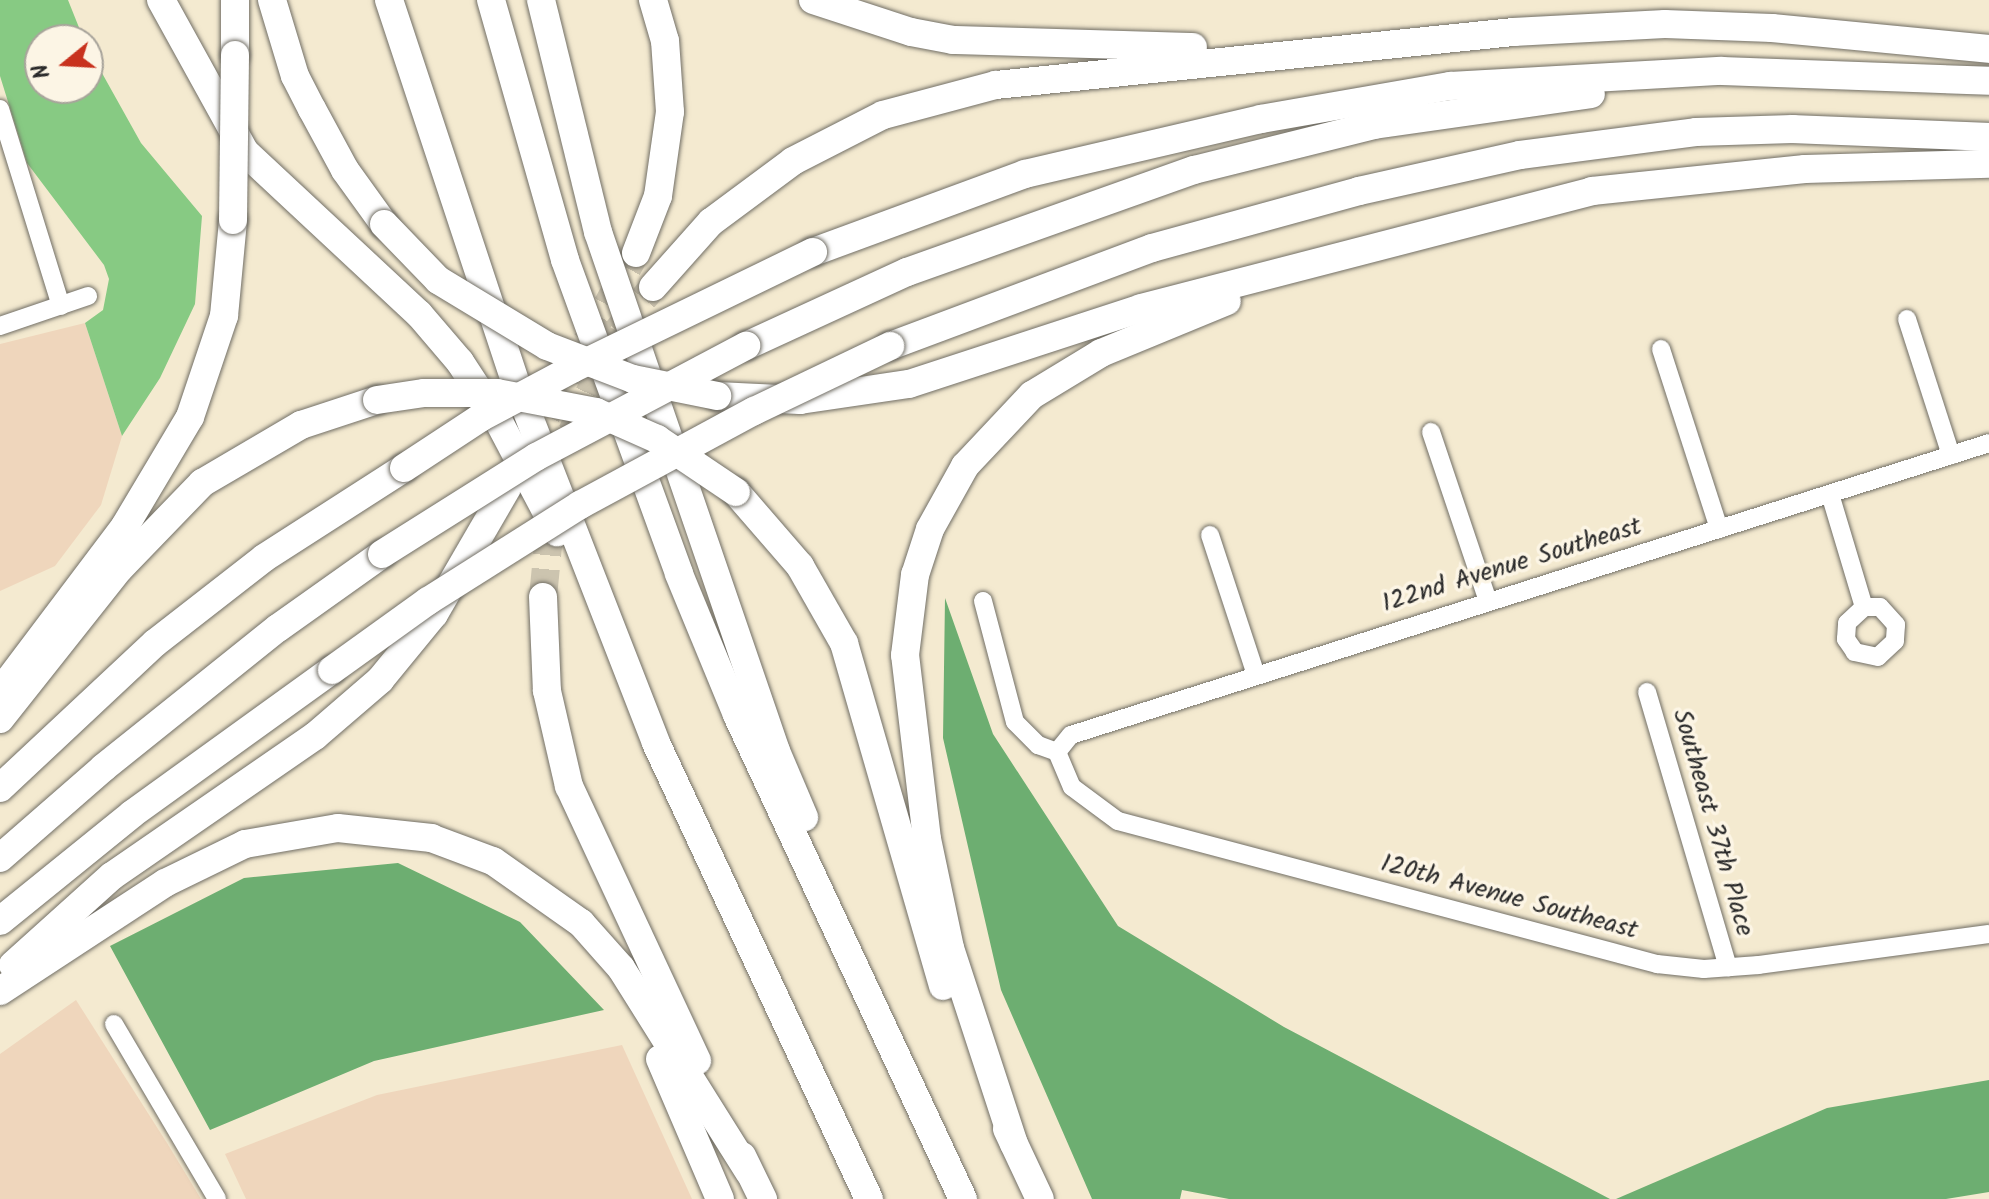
<!DOCTYPE html>
<style>
body{margin:0}
#map{position:relative;width:1989px;height:1199px;overflow:hidden;background:#f4ead0;font-family:Kalam,sans-serif}
div>[style]{position:absolute}
.built>*{inset:0;background:#efd6bc}
.green>*{inset:0;background:#87ca83}
.forest>*{inset:0;background:#6dae71}
.highway-tunnel>*{height:28px;margin-top:-14px;transform-origin:0;background:repeating-linear-gradient(90deg,#ccc4af 0 28px,transparent 0 42px)}
.roads{filter:drop-shadow(0 0 2px #716e65) drop-shadow(0 0 2px #716e65)}
.minor>*{height:18px;margin:-9px;padding:0 9px;transform-origin:9px;border-radius:9px;background:#fff}
.highway>*{height:28px;margin:-14px;padding:0 14px;transform-origin:14px;border-radius:14px;background:#fff}
.bridges{filter:drop-shadow(0 0 2px #716e65) drop-shadow(0 0 2px #716e65)}
.highway-bridge>*{height:28px;margin:-14px;padding:0 14px;transform-origin:14px;border-radius:14px;background:#fff}
span{translate:-50% -50%;white-space:nowrap;text-align:center;line-height:1.15;-webkit-text-stroke:7px #fcf5e5;paint-order:stroke}
.street-label{font-size:26px;color:#2b2b2b}
.north{position:absolute;left:24px;top:24px;width:80px;height:80px;box-sizing:border-box;background:#fcf5e5;border:2px solid #a8a49b;border-radius:50%;rotate:252deg;font-size:22px;font-weight:700;line-height:32px;text-align:center;color:#2b2b2b}
.north::after{content:'';display:block;margin:auto;width:28px;height:36px;background:#c8321e;clip-path:polygon(50% 0,100% 100%,50% 72%,0 100%)}
</style>
<div id="map">
<div class="built">
<i style="clip-path:polygon(85px 323px,122px 436px,101px 505px,55px 566px,0 591px,0 344px)"></i>
<i style="clip-path:polygon(76px 1000px,167px 1143px,201px 1199px,0 1199px,0 1054px)"></i>
<i style="clip-path:polygon(622px 1045px,692px 1199px,246px 1199px,225px 1154px,377px 1095px)"></i>
</div>
<div class="green">
<i style="clip-path:polygon(0 0,68px 0,84px 40px,40px 40px,40px 88px,88px 88px,88px 48px,141px 143px,202px 216px,195px 304px,160px 378px,122px 436px,85px 323px,103px 310px,109px 279px,104px 265px,27px 163px,0 76px)"></i>
</div>
<div class="forest">
<i style="clip-path:polygon(945px 598px,993px 734px,1118px 926px,1284px 1027px,1610px 1199px,1229px 1199px,1182px 1190px,1180px 1199px,1092px 1199px,1001px 990px,943px 738px)"></i>
<i style="clip-path:polygon(398px 863px,520px 922px,604px 1010px,374px 1061px,210px 1130px,110px 946px,244px 878px)"></i>
<i style="clip-path:polygon(1989px 1080px,1989px 1192px,1946px 1199px,1616px 1199px,1827px 1108px)"></i>
</div>
<div class="highway-tunnel">
<i style="left:572px;top:432px;width:111px;rotate:-66deg"></i>
<i style="left:617px;top:331px;width:57px;rotate:-50.7deg"></i>
<i style="left:526px;top:452px;width:227px;rotate:-61.1deg"></i>
<i style="left:543px;top:597px;width:91px;rotate:-84.4deg"></i>
</div>
<div class="roads">
<div class="minor">
<i style="left:0;top:109px;width:206px;rotate:72.8deg"></i>
<i style="left:1907px;top:319px;width:143px;rotate:72.1deg"></i>
<i style="left:0;top:326px;width:93px;rotate:-18.8deg"></i>
<i style="left:1661px;top:349px;width:189px;rotate:72.1deg"></i>
<i style="left:1431px;top:432px;width:178px;rotate:71.4deg"></i>
<i style="left:1830px;top:494px;width:118px;rotate:73.3deg"></i>
<i style="left:1864px;top:607px;width:16px"></i>
<i style="left:1880px;top:607px;width:24px;rotate:48deg"></i>
<i style="left:1896px;top:625px;width:16px;rotate:94deg"></i>
<i style="left:1895px;top:641px;width:23px;rotate:137deg"></i>
<i style="left:1878px;top:657px;width:24px;rotate:-168deg"></i>
<i style="left:1855px;top:652px;width:16px;rotate:-125deg"></i>
<i style="left:1846px;top:639px;width:16px;rotate:-86deg"></i>
<i style="left:1847px;top:623px;width:23px;rotate:-43deg"></i>
<i style="left:1210px;top:535px;width:147px;rotate:71.8deg"></i>
<i style="left:983px;top:601px;width:125px;rotate:75.2deg"></i>
<i style="left:1015px;top:722px;width:33px;rotate:45deg"></i>
<i style="left:1038px;top:745px;width:20px;rotate:20deg"></i>
<i style="left:1647px;top:692px;width:287px;rotate:73.6deg"></i>
<i style="left:1057px;top:752px;width:38px;rotate:67deg"></i>
<i style="left:1072px;top:787px;width:57px;rotate:36.5deg"></i>
<i style="left:1118px;top:821px;width:558px;rotate:14.86deg"></i>
<i style="left:1657px;top:964px;width:47px;rotate:6.1deg"></i>
<i style="left:1704px;top:969px;width:55px;rotate:-4.2deg"></i>
<i style="left:1759px;top:965px;width:232px;rotate:-7.7deg"></i>
<i style="left:1057px;top:752px;width:22px;rotate:-51deg"></i>
<i style="left:1071px;top:735px;width:963px;rotate:-17.64deg"></i>
<i style="left:114px;top:1024px;width:203px;rotate:59.5deg"></i>
</div>
<div class="highway">
<i style="left:161px;top:0;width:174px;rotate:61.1deg"></i>
<i style="left:245px;top:152px;width:238px;rotate:43deg"></i>
<i style="left:419px;top:314px;width:63px;rotate:49.5deg"></i>
<i style="left:460px;top:362px;width:69px;rotate:56.8deg"></i>
<i style="left:498px;top:420px;width:127px;rotate:62.2deg"></i>
<i style="left:272px;top:0;width:79px;rotate:73.2deg"></i>
<i style="left:295px;top:76px;width:37px;rotate:63deg"></i>
<i style="left:312px;top:109px;width:69px;rotate:61.6deg"></i>
<i style="left:345px;top:170px;width:67px;rotate:54.2deg"></i>
<i style="left:389px;top:0;width:407px;rotate:71.7deg"></i>
<i style="left:517px;top:386px;width:383px;rotate:68.7deg"></i>
<i style="left:656px;top:743px;width:503px;rotate:64.96deg"></i>
<i style="left:491px;top:0;width:270px;rotate:74.1deg"></i>
<i style="left:565px;top:260px;width:334px;rotate:70deg"></i>
<i style="left:679px;top:574px;width:152px;rotate:67.6deg"></i>
<i style="left:737px;top:715px;width:534px;rotate:64.97deg"></i>
<i style="left:541px;top:0;width:239px;rotate:76.2deg"></i>
<i style="left:598px;top:232px;width:549px;rotate:71.07deg"></i>
<i style="left:776px;top:751px;width:72px;rotate:67deg"></i>
<i style="left:813px;top:0;width:103px;rotate:18.1deg"></i>
<i style="left:911px;top:32px;width:43px;rotate:10.8deg"></i>
<i style="left:953px;top:40px;width:240px;rotate:1.7deg"></i>
<i style="left:235px;top:55px;width:55px;rotate:-90deg"></i>
<i style="left:813px;top:252px;width:226px;rotate:-20.2deg"></i>
<i style="left:1025px;top:174px;width:242px;rotate:-13.1deg"></i>
<i style="left:1261px;top:119px;width:192px;rotate:-9.9deg"></i>
<i style="left:1450px;top:86px;width:272px;rotate:-3.2deg"></i>
<i style="left:1722px;top:71px;width:267px;rotate:2.1deg"></i>
<i style="left:636px;top:253px;width:61px;rotate:-68.9deg"></i>
<i style="left:658px;top:196px;width:85px;rotate:-81.9deg"></i>
<i style="left:670px;top:112px;width:71px;rotate:-94deg"></i>
<i style="left:665px;top:41px;width:43px;rotate:-106.3deg"></i>
<i style="left:653px;top:287px;width:87px;rotate:-48.3deg"></i>
<i style="left:711px;top:222px;width:102px;rotate:-36.6deg"></i>
<i style="left:793px;top:161px;width:101px;rotate:-27.1deg"></i>
<i style="left:883px;top:115px;width:117px;rotate:-14.9deg"></i>
<i style="left:996px;top:85px;width:520px;rotate:-5.85deg"></i>
<i style="left:1513px;top:32px;width:152px;rotate:-3deg"></i>
<i style="left:1665px;top:24px;width:107px;rotate:2.1deg"></i>
<i style="left:1772px;top:28px;width:218px;rotate:5.5deg"></i>
<i style="left:746px;top:346px;width:177px;rotate:-24.7deg"></i>
<i style="left:907px;top:272px;width:305px;rotate:-19.6deg"></i>
<i style="left:1194px;top:170px;width:186px;rotate:-14deg"></i>
<i style="left:1374px;top:125px;width:219px;rotate:-8.1deg"></i>
<i style="left:890px;top:346px;width:280px;rotate:-20.5deg"></i>
<i style="left:1152px;top:248px;width:215px;rotate:-15.4deg"></i>
<i style="left:1359px;top:191px;width:165px;rotate:-12.6deg"></i>
<i style="left:1520px;top:155px;width:177px;rotate:-7.4deg"></i>
<i style="left:1696px;top:132px;width:97px;rotate:-1.8deg"></i>
<i style="left:1793px;top:129px;width:196px;rotate:2.3deg"></i>
<i style="left:717px;top:396px;width:83px;rotate:2.8deg"></i>
<i style="left:800px;top:400px;width:110px;rotate:-8.4deg"></i>
<i style="left:909px;top:384px;width:244px;rotate:-18.1deg"></i>
<i style="left:1141px;top:308px;width:466px;rotate:-14.5deg"></i>
<i style="left:1592px;top:191px;width:214px;rotate:-5.9deg"></i>
<i style="left:1805px;top:169px;width:184px;rotate:-1.6deg"></i>
<i style="left:736px;top:492px;width:98px;rotate:49.1deg"></i>
<i style="left:800px;top:566px;width:89px;rotate:60.3deg"></i>
<i style="left:844px;top:643px;width:357px;rotate:73.9deg"></i>
<i style="left:543px;top:597px;width:94px;rotate:87.6deg"></i>
<i style="left:547px;top:691px;width:98px;rotate:77deg"></i>
<i style="left:569px;top:786px;width:303px;rotate:65deg"></i>
<i style="left:0;top:692px;width:208px;rotate:-53deg"></i>
<i style="left:125px;top:526px;width:127px;rotate:-59.2deg"></i>
<i style="left:190px;top:417px;width:107px;rotate:-71.4deg"></i>
<i style="left:224px;top:316px;width:96px;rotate:-84.6deg"></i>
<i style="left:0;top:719px;width:191px;rotate:-51.6deg"></i>
<i style="left:119px;top:569px;width:120px;rotate:-46deg"></i>
<i style="left:202px;top:483px;width:115px;rotate:-30.4deg"></i>
<i style="left:301px;top:425px;width:80px;rotate:-18.2deg"></i>
<i style="left:0;top:788px;width:212px;rotate:-43.1deg"></i>
<i style="left:155px;top:643px;width:138px;rotate:-37.9deg"></i>
<i style="left:264px;top:558px;width:166px;rotate:-32.7deg"></i>
<i style="left:0;top:858px;width:137px;rotate:-41.1deg"></i>
<i style="left:103px;top:768px;width:224px;rotate:-38.7deg"></i>
<i style="left:278px;top:628px;width:128px;rotate:-35.4deg"></i>
<i style="left:0;top:921px;width:170px;rotate:-39deg"></i>
<i style="left:132px;top:814px;width:246px;rotate:-35.8deg"></i>
<i style="left:13px;top:965px;width:133px;rotate:-42deg"></i>
<i style="left:112px;top:876px;width:247px;rotate:-34.6deg"></i>
<i style="left:315px;top:736px;width:86px;rotate:-40.7deg"></i>
<i style="left:380px;top:680px;width:85px;rotate:-50.7deg"></i>
<i style="left:434px;top:614px;width:146px;rotate:-59.9deg"></i>
<i style="left:0;top:991px;width:197px;rotate:-33.2deg"></i>
<i style="left:165px;top:883px;width:89px;rotate:-26deg"></i>
<i style="left:245px;top:844px;width:94px;rotate:-9.8deg"></i>
<i style="left:338px;top:828px;width:94px;rotate:6.1deg"></i>
<i style="left:431px;top:838px;width:66px;rotate:20.4deg"></i>
<i style="left:493px;top:861px;width:108px;rotate:35.2deg"></i>
<i style="left:581px;top:923px;width:60px;rotate:48.4deg"></i>
<i style="left:621px;top:968px;width:241px;rotate:57.9deg"></i>
<i style="left:660px;top:1059px;width:152px;rotate:66.8deg"></i>
<i style="left:1007px;top:1129px;width:77px;rotate:64.8deg"></i>
<i style="left:1014px;top:1144px;width:206px;rotate:-108.1deg"></i>
<i style="left:950px;top:948px;width:111px;rotate:-101.9deg"></i>
<i style="left:927px;top:839px;width:185px;rotate:-96.8deg"></i>
<i style="left:905px;top:655px;width:81px;rotate:-82.9deg"></i>
<i style="left:915px;top:575px;width:48px;rotate:-71.9deg"></i>
<i style="left:930px;top:529px;width:72px;rotate:-60.9deg"></i>
<i style="left:965px;top:466px;width:98px;rotate:-46.7deg"></i>
<i style="left:1032px;top:395px;width:81px;rotate:-31.3deg"></i>
<i style="left:1101px;top:353px;width:136px;rotate:-22.4deg"></i>
<i style="left:742px;top:1156px;width:48px;rotate:64deg"></i>
</div>
</div>
<div class="bridges">
<div class="highway-bridge">
<i style="left:233px;top:220px;width:165px;rotate:-89.3deg"></i>
<i style="left:384px;top:224px;width:78px;rotate:46deg"></i>
<i style="left:438px;top:280px;width:127px;rotate:31.2deg"></i>
<i style="left:547px;top:346px;width:92px;rotate:21deg"></i>
<i style="left:633px;top:379px;width:86px;rotate:11.4deg"></i>
<i style="left:377px;top:400px;width:48px;rotate:-8.5deg"></i>
<i style="left:424px;top:393px;width:73px"></i>
<i style="left:497px;top:393px;width:101px;rotate:10.9deg"></i>
<i style="left:596px;top:412px;width:67px;rotate:23.9deg"></i>
<i style="left:657px;top:439px;width:95px;rotate:33.9deg"></i>
<i style="left:404px;top:468px;width:91px;rotate:-33.3deg"></i>
<i style="left:480px;top:418px;width:104px;rotate:-28deg"></i>
<i style="left:572px;top:369px;width:268px;rotate:-25.9deg"></i>
<i style="left:382px;top:554px;width:182px;rotate:-32.2deg"></i>
<i style="left:536px;top:457px;width:238px;rotate:-27.9deg"></i>
<i style="left:332px;top:670px;width:118px;rotate:-35.7deg"></i>
<i style="left:428px;top:601px;width:180px;rotate:-32.3deg"></i>
<i style="left:580px;top:505px;width:198px;rotate:-28.4deg"></i>
<i style="left:754px;top:411px;width:151px;rotate:-25.5deg"></i>
</div>
</div>
<div class="street-label">
<span style="left:1512px;top:566px;rotate:-17deg">122nd Avenue Southeast</span>
<span style="left:1712px;top:823px;rotate:74deg">Southeast 37th Place</span>
<span style="left:1509px;top:898px;rotate:15deg">120th Avenue Southeast</span>
</div>
<div class="north">N</div>
</div>
